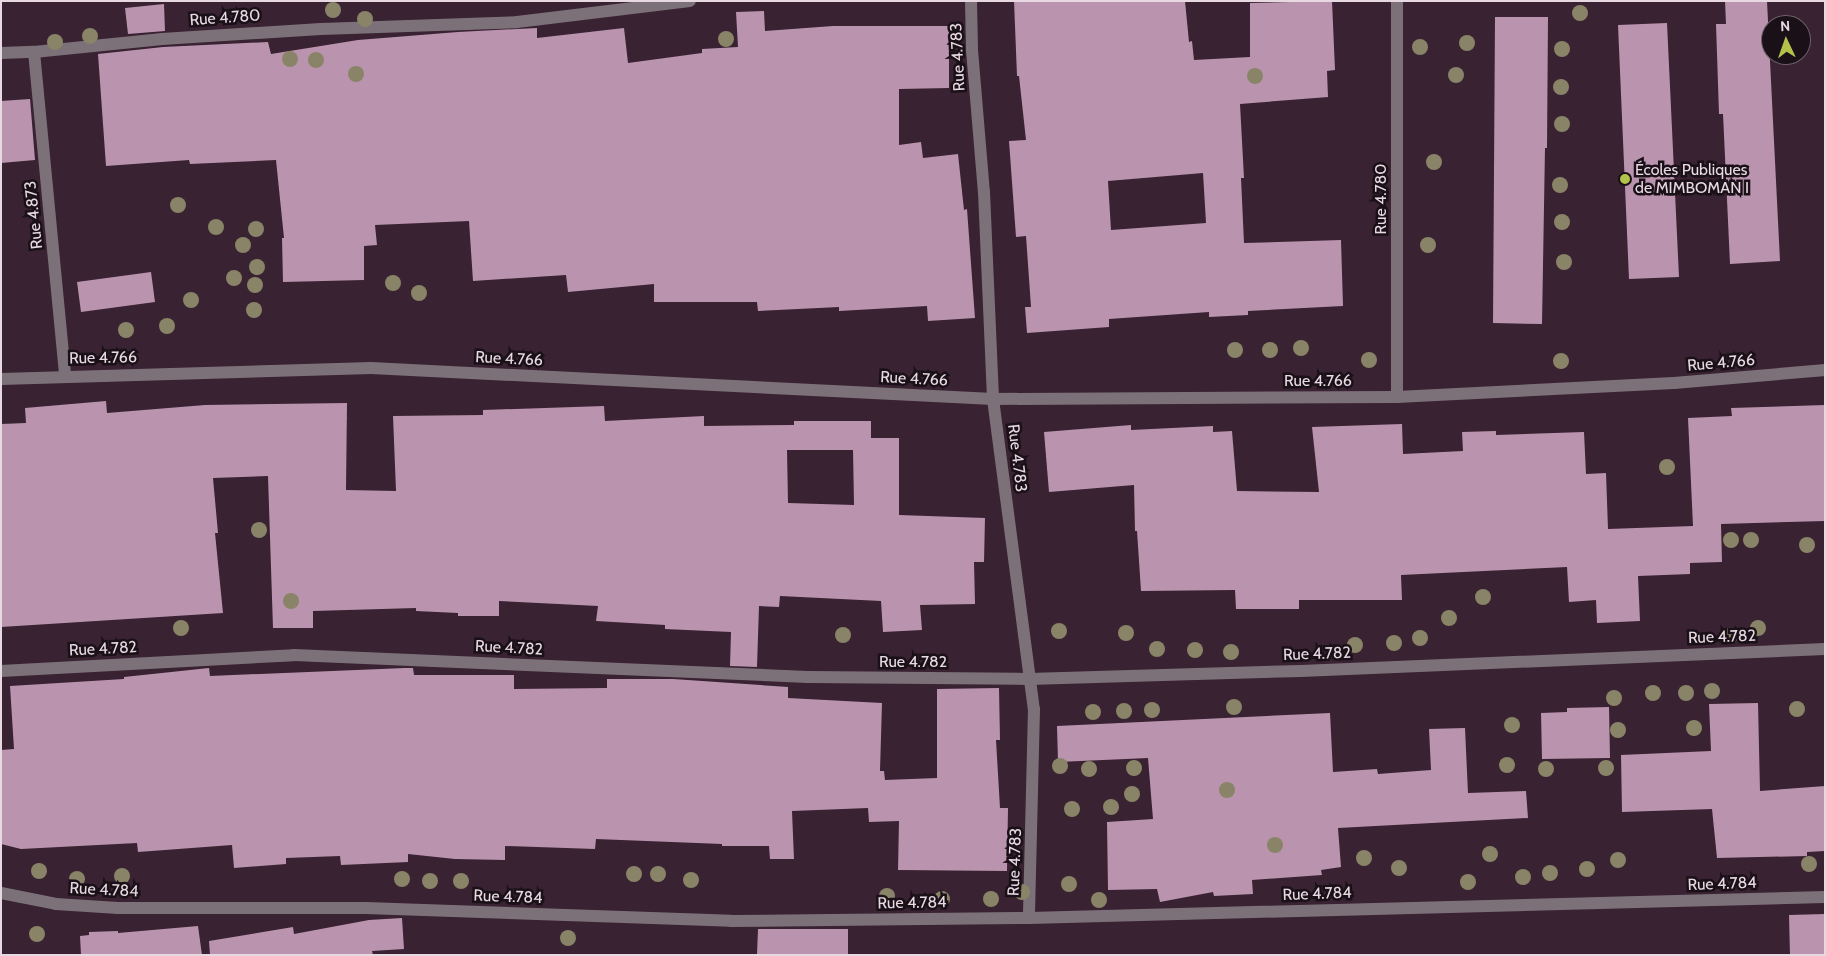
<!DOCTYPE html>
<meta charset="utf-8">
<style>
body{margin:0}
#map{position:relative;width:1826px;height:956px;overflow:hidden;background:#392232;font-family:Cabin,sans-serif}
div>[style]{position:absolute}
.building>*{inset:0;background:#ba94ae}
.minor>*{height:12px;margin:-6px;padding:0 6px;transform-origin:6px;border-radius:6px;background:#7d7179}
.trees>*{width:16px;height:16px;margin:-8px;border-radius:50%;background:#898468}
.dots>*{width:14px;height:14px;translate:-50% -50%;box-sizing:border-box;border:2px solid #1a1017;border-radius:50%}
span{translate:-50% -50%;white-space:nowrap;text-align:center;line-height:1.15;-webkit-text-stroke:5px #1a1017;paint-order:stroke}
.street-label{font-size:16px;color:#e8d8e2}
.poi-label{font-size:16px;color:#e8d8e2}
.left{translate:0 -50%;text-align:left}
.frame{position:absolute;inset:0;border:2px solid #e8d8e2;pointer-events:none}
.north{position:absolute;left:1761px;top:15px;width:50px;height:50px;box-sizing:border-box;background:#1a1017;border:1px solid #6c6068;border-radius:50%;rotate:357deg;font-size:14px;font-weight:700;line-height:20px;text-align:center;color:#e8d8e2}
.north::after{content:'';display:block;margin:auto;width:18px;height:22px;background:#b3c24b;clip-path:polygon(50% 0,100% 100%,50% 72%,0 100%)}
</style>
<div id="map">
<div class="building">
<i style="clip-path:polygon(evenodd,1014px 1px,1185px 1px,1189px 42px,1192px 41px,1194px 60px,1250px 57px,1250px 3px,1332px 1px,1335px 70px,1327px 71px,1328px 97px,1240px 104px,1244px 178px,1241px 178px,1244px 243px,1341px 240px,1343px 306px,1248px 311px,1248px 315px,1209px 317px,1209px 312px,1109px 319px,1109px 327px,1027px 333px,1025px 307px,1031px 307px,1026px 236px,1016px 237px,1009px 141px,1026px 140px,1019px 76px,1017px 76px,1014px 1px,1203px 173px,1206px 223px,1111px 230px,1108px 181px,1203px 173px)"></i>
<i style="clip-path:polygon(1725px 1px,1767px 1px,1780px 261px,1730px 264px,1723px 114px,1719px 114px,1716px 24px,1726px 24px)"></i>
<i style="clip-path:polygon(164px 4px,165px 31px,128px 34px,125px 8px)"></i>
<i style="clip-path:polygon(764px 11px,765px 31px,833px 26px,949px 26px,949px 88px,899px 89px,899px 145px,921px 142px,923px 158px,958px 154px,964px 210px,967px 209px,975px 318px,928px 321px,927px 306px,839px 311px,839px 307px,758px 311px,757px 302px,654px 302px,654px 284px,568px 292px,566px 275px,473px 281px,469px 221px,375px 225px,377px 245px,364px 246px,364px 280px,283px 282px,282px 238px,284px 238px,276px 160px,190px 164px,189px 160px,106px 166px,98px 54px,163px 47px,268px 42px,271px 54px,358px 40px,458px 32px,537px 28px,537px 38px,624px 28px,628px 63px,702px 53px,702px 49px,738px 47px,736px 12px)"></i>
<i style="clip-path:polygon(1495px 17px,1548px 17px,1547px 148px,1545px 148px,1542px 324px,1493px 323px)"></i>
<i style="clip-path:polygon(1667px 23px,1679px 277px,1629px 279px,1618px 25px)"></i>
<i style="clip-path:polygon(30px 99px,35px 160px,1px 163px,1px 101px)"></i>
<i style="clip-path:polygon(151px 272px,155px 302px,81px 312px,77px 282px)"></i>
<i style="clip-path:polygon(evenodd,106px 401px,107px 413px,205px 405px,347px 403px,346px 490px,396px 491px,393px 416px,483px 415px,483px 410px,604px 406px,605px 421px,704px 416px,704px 426px,794px 425px,794px 421px,871px 421px,871px 438px,899px 438px,899px 515px,985px 518px,984px 562px,974px 562px,975px 604px,920px 605px,922px 630px,883px 632px,881px 601px,780px 596px,779px 607px,759px 606px,757px 667px,730px 666px,731px 632px,665px 629px,665px 625px,596px 621px,598px 606px,499px 601px,499px 616px,458px 616px,458px 613px,416px 611px,416px 608px,313px 611px,313px 628px,273px 628px,268px 476px,213px 478px,218px 533px,215px 533px,223px 613px,1px 627px,1px 424px,26px 423px,25px 408px,106px 401px,787px 450px,853px 450px,854px 505px,788px 503px,787px 450px)"></i>
<i style="clip-path:polygon(1825px 405px,1825px 521px,1721px 524px,1722px 562px,1690px 563px,1690px 574px,1638px 576px,1640px 621px,1597px 623px,1596px 600px,1569px 602px,1567px 567px,1401px 575px,1402px 600px,1299px 600px,1299px 609px,1236px 609px,1235px 590px,1141px 591px,1137px 531px,1135px 531px,1134px 485px,1049px 492px,1044px 432px,1131px 425px,1131px 430px,1213px 426px,1213px 432px,1232px 431px,1237px 491px,1319px 492px,1312px 427px,1402px 424px,1403px 454px,1463px 451px,1462px 432px,1496px 431px,1496px 435px,1584px 432px,1586px 474px,1606px 473px,1608px 529px,1693px 526px,1688px 418px,1732px 416px,1731px 408px)"></i>
<i style="clip-path:polygon(209px 668px,210px 676px,405px 668px,413px 668px,414px 675px,514px 675px,514px 689px,607px 688px,607px 679px,673px 679px,788px 687px,788px 698px,882px 703px,880px 771px,884px 771px,885px 780px,937px 778px,937px 689px,999px 688px,1000px 740px,996px 740px,1000px 808px,1008px 808px,1007px 871px,898px 870px,899px 821px,869px 822px,868px 808px,792px 811px,794px 859px,770px 859px,769px 846px,722px 846px,722px 844px,596px 839px,595px 849px,505px 846px,505px 860px,455px 859px,408px 854px,408px 862px,341px 865px,340px 856px,286px 858px,286px 864px,234px 868px,232px 845px,138px 852px,137px 843px,21px 849px,1px 844px,1px 750px,14px 749px,10px 686px,124px 679px,124px 677px)"></i>
<i style="clip-path:polygon(1758px 703px,1760px 791px,1825px 786px,1825px 851px,1807px 852px,1807px 856px,1717px 858px,1712px 809px,1622px 812px,1621px 755px,1711px 751px,1709px 704px)"></i>
<i style="clip-path:polygon(1609px 707px,1610px 758px,1542px 759px,1541px 713px,1567px 712px,1567px 708px)"></i>
<i style="clip-path:polygon(1330px 713px,1333px 772px,1377px 769px,1378px 774px,1431px 770px,1429px 729px,1465px 728px,1468px 793px,1526px 791px,1528px 818px,1338px 828px,1341px 867px,1321px 870px,1322px 875px,1252px 880px,1253px 894px,1214px 896px,1213px 892px,1160px 902px,1157px 889px,1108px 890px,1107px 822px,1153px 819px,1148px 758px,1058px 762px,1057px 726px)"></i>
<i style="clip-path:polygon(1825px 914px,1825px 955px,1790px 955px,1789px 915px)"></i>
<i style="clip-path:polygon(402px 918px,404px 949px,372px 951px,373px 955px,210px 955px,209px 941px,293px 927px,294px 934px,369px 920px)"></i>
<i style="clip-path:polygon(198px 926px,202px 955px,81px 955px,80px 936px,89px 935px,89px 932px,118px 931px,118px 933px)"></i>
<i style="clip-path:polygon(758px 929px,848px 929px,848px 955px,757px 955px)"></i>
</div>
<div class="minor">
<i style="left:971px;top:1px;width:49px;rotate:88.8deg"></i>
<i style="left:972px;top:50px;width:143px;rotate:85.2deg"></i>
<i style="left:984px;top:192px;width:207px;rotate:87.5deg"></i>
<i style="left:993px;top:399px;width:313px;rotate:82.5deg"></i>
<i style="left:1034px;top:709px;width:209px;rotate:91.4deg"></i>
<i style="left:34px;top:52px;width:324px;rotate:84.5deg"></i>
<i style="left:1px;top:53px;width:33px;rotate:-2deg"></i>
<i style="left:34px;top:52px;width:129px;rotate:-5.8deg"></i>
<i style="left:162px;top:39px;width:159px;rotate:-3.6deg"></i>
<i style="left:321px;top:29px;width:196px;rotate:-2deg"></i>
<i style="left:517px;top:22px;width:174px;rotate:-6.9deg"></i>
<i style="left:1px;top:379px;width:370px;rotate:-1.7deg"></i>
<i style="left:371px;top:368px;width:623px;rotate:2.85deg"></i>
<i style="left:993px;top:399px;width:404px;rotate:-0.3deg"></i>
<i style="left:1397px;top:397px;width:277px;rotate:-2.9deg"></i>
<i style="left:1674px;top:383px;width:152px;rotate:-4.9deg"></i>
<i style="left:1397px;top:397px;width:396px;rotate:-90deg"></i>
<i style="left:1px;top:671px;width:293px;rotate:-3.1deg"></i>
<i style="left:294px;top:655px;width:514px;rotate:2.45deg"></i>
<i style="left:808px;top:677px;width:221px;rotate:0.5deg"></i>
<i style="left:1029px;top:679px;width:272px;rotate:-1.7deg"></i>
<i style="left:1301px;top:671px;width:524px;rotate:-2.4deg"></i>
<i style="left:1px;top:893px;width:56px;rotate:11.3deg"></i>
<i style="left:56px;top:904px;width:62px;rotate:3.7deg"></i>
<i style="left:118px;top:908px;width:248px"></i>
<i style="left:366px;top:908px;width:365px;rotate:2deg"></i>
<i style="left:731px;top:921px;width:298px;rotate:-0.6deg"></i>
<i style="left:1029px;top:918px;width:796px;rotate:-1.51deg"></i>
</div>
<div class="trees">
<i style="left:333px;top:10px"></i>
<i style="left:1580px;top:13px"></i>
<i style="left:365px;top:19px"></i>
<i style="left:90px;top:36px"></i>
<i style="left:726px;top:39px"></i>
<i style="left:55px;top:42px"></i>
<i style="left:1467px;top:43px"></i>
<i style="left:1420px;top:47px"></i>
<i style="left:1562px;top:49px"></i>
<i style="left:290px;top:59px"></i>
<i style="left:316px;top:60px"></i>
<i style="left:356px;top:74px"></i>
<i style="left:1456px;top:75px"></i>
<i style="left:1255px;top:76px"></i>
<i style="left:1561px;top:87px"></i>
<i style="left:1562px;top:124px"></i>
<i style="left:1434px;top:162px"></i>
<i style="left:1560px;top:185px"></i>
<i style="left:178px;top:205px"></i>
<i style="left:1562px;top:222px"></i>
<i style="left:216px;top:227px"></i>
<i style="left:256px;top:229px"></i>
<i style="left:243px;top:245px"></i>
<i style="left:1428px;top:245px"></i>
<i style="left:1564px;top:262px"></i>
<i style="left:257px;top:267px"></i>
<i style="left:234px;top:278px"></i>
<i style="left:393px;top:283px"></i>
<i style="left:255px;top:285px"></i>
<i style="left:419px;top:293px"></i>
<i style="left:191px;top:300px"></i>
<i style="left:254px;top:310px"></i>
<i style="left:167px;top:326px"></i>
<i style="left:126px;top:330px"></i>
<i style="left:1301px;top:348px"></i>
<i style="left:1235px;top:350px"></i>
<i style="left:1270px;top:350px"></i>
<i style="left:1369px;top:360px"></i>
<i style="left:1561px;top:361px"></i>
<i style="left:1667px;top:467px"></i>
<i style="left:259px;top:530px"></i>
<i style="left:1731px;top:540px"></i>
<i style="left:1751px;top:540px"></i>
<i style="left:1807px;top:545px"></i>
<i style="left:1483px;top:597px"></i>
<i style="left:291px;top:601px"></i>
<i style="left:1449px;top:618px"></i>
<i style="left:181px;top:628px"></i>
<i style="left:1758px;top:628px"></i>
<i style="left:1059px;top:631px"></i>
<i style="left:1126px;top:633px"></i>
<i style="left:843px;top:635px"></i>
<i style="left:1730px;top:636px"></i>
<i style="left:1420px;top:638px"></i>
<i style="left:1394px;top:643px"></i>
<i style="left:1355px;top:645px"></i>
<i style="left:1157px;top:649px"></i>
<i style="left:1195px;top:650px"></i>
<i style="left:1231px;top:652px"></i>
<i style="left:1712px;top:691px"></i>
<i style="left:1653px;top:693px"></i>
<i style="left:1686px;top:693px"></i>
<i style="left:1614px;top:698px"></i>
<i style="left:1234px;top:707px"></i>
<i style="left:1797px;top:709px"></i>
<i style="left:1152px;top:710px"></i>
<i style="left:1124px;top:711px"></i>
<i style="left:1093px;top:712px"></i>
<i style="left:1512px;top:725px"></i>
<i style="left:1694px;top:728px"></i>
<i style="left:1618px;top:730px"></i>
<i style="left:1507px;top:765px"></i>
<i style="left:1060px;top:766px"></i>
<i style="left:1134px;top:768px"></i>
<i style="left:1606px;top:768px"></i>
<i style="left:1089px;top:769px"></i>
<i style="left:1546px;top:769px"></i>
<i style="left:1227px;top:790px"></i>
<i style="left:1132px;top:794px"></i>
<i style="left:1111px;top:807px"></i>
<i style="left:1072px;top:809px"></i>
<i style="left:1275px;top:845px"></i>
<i style="left:1490px;top:854px"></i>
<i style="left:1364px;top:858px"></i>
<i style="left:1618px;top:860px"></i>
<i style="left:1809px;top:864px"></i>
<i style="left:1399px;top:868px"></i>
<i style="left:1587px;top:869px"></i>
<i style="left:39px;top:871px"></i>
<i style="left:1550px;top:873px"></i>
<i style="left:634px;top:874px"></i>
<i style="left:658px;top:874px"></i>
<i style="left:122px;top:876px"></i>
<i style="left:1523px;top:877px"></i>
<i style="left:77px;top:879px"></i>
<i style="left:402px;top:879px"></i>
<i style="left:691px;top:880px"></i>
<i style="left:430px;top:881px"></i>
<i style="left:461px;top:881px"></i>
<i style="left:1468px;top:882px"></i>
<i style="left:1069px;top:884px"></i>
<i style="left:1022px;top:892px"></i>
<i style="left:887px;top:896px"></i>
<i style="left:942px;top:899px"></i>
<i style="left:991px;top:899px"></i>
<i style="left:1099px;top:900px"></i>
<i style="left:37px;top:934px"></i>
<i style="left:568px;top:938px"></i>
</div>
<div class="dots">
<i style="left:1625px;top:179px;background:#b3c24b"></i>
</div>
<div class="street-label">
<span style="left:225px;top:18px;rotate:-4deg">Rue 4.780</span>
<span style="left:958px;top:57px;rotate:-93deg">Rue 4.783</span>
<span style="left:1381px;top:199px;rotate:-90deg">Rue 4.780</span>
<span style="left:34px;top:215px;rotate:-96deg">Rue 4.873</span>
<span style="left:103px;top:358px;rotate:-1deg">Rue 4.766</span>
<span style="left:509px;top:359px;rotate:3deg">Rue 4.766</span>
<span style="left:1721px;top:363px;rotate:-5deg">Rue 4.766</span>
<span style="left:914px;top:379px;rotate:3deg">Rue 4.766</span>
<span style="left:1318px;top:381px">Rue 4.766</span>
<span style="left:1017px;top:458px;rotate:83deg">Rue 4.783</span>
<span style="left:1722px;top:637px;rotate:-2deg">Rue 4.782</span>
<span style="left:509px;top:648px;rotate:3deg">Rue 4.782</span>
<span style="left:103px;top:649px;rotate:-3deg">Rue 4.782</span>
<span style="left:1317px;top:654px;rotate:-2deg">Rue 4.782</span>
<span style="left:913px;top:662px">Rue 4.782</span>
<span style="left:1015px;top:862px;rotate:-88deg">Rue 4.783</span>
<span style="left:1722px;top:884px;rotate:-2deg">Rue 4.784</span>
<span style="left:104px;top:890px;rotate:3deg">Rue 4.784</span>
<span style="left:1317px;top:894px;rotate:-2deg">Rue 4.784</span>
<span style="left:508px;top:897px;rotate:2deg">Rue 4.784</span>
<span style="left:912px;top:903px;rotate:-1deg">Rue 4.784</span>
</div>
<div class="poi-label">
<span class="left" style="left:1635px;top:179px">Écoles Publiques<br>de MIMBOMAN I</span>
</div>
<div class="frame"></div>
<div class="north">N</div>
</div>
